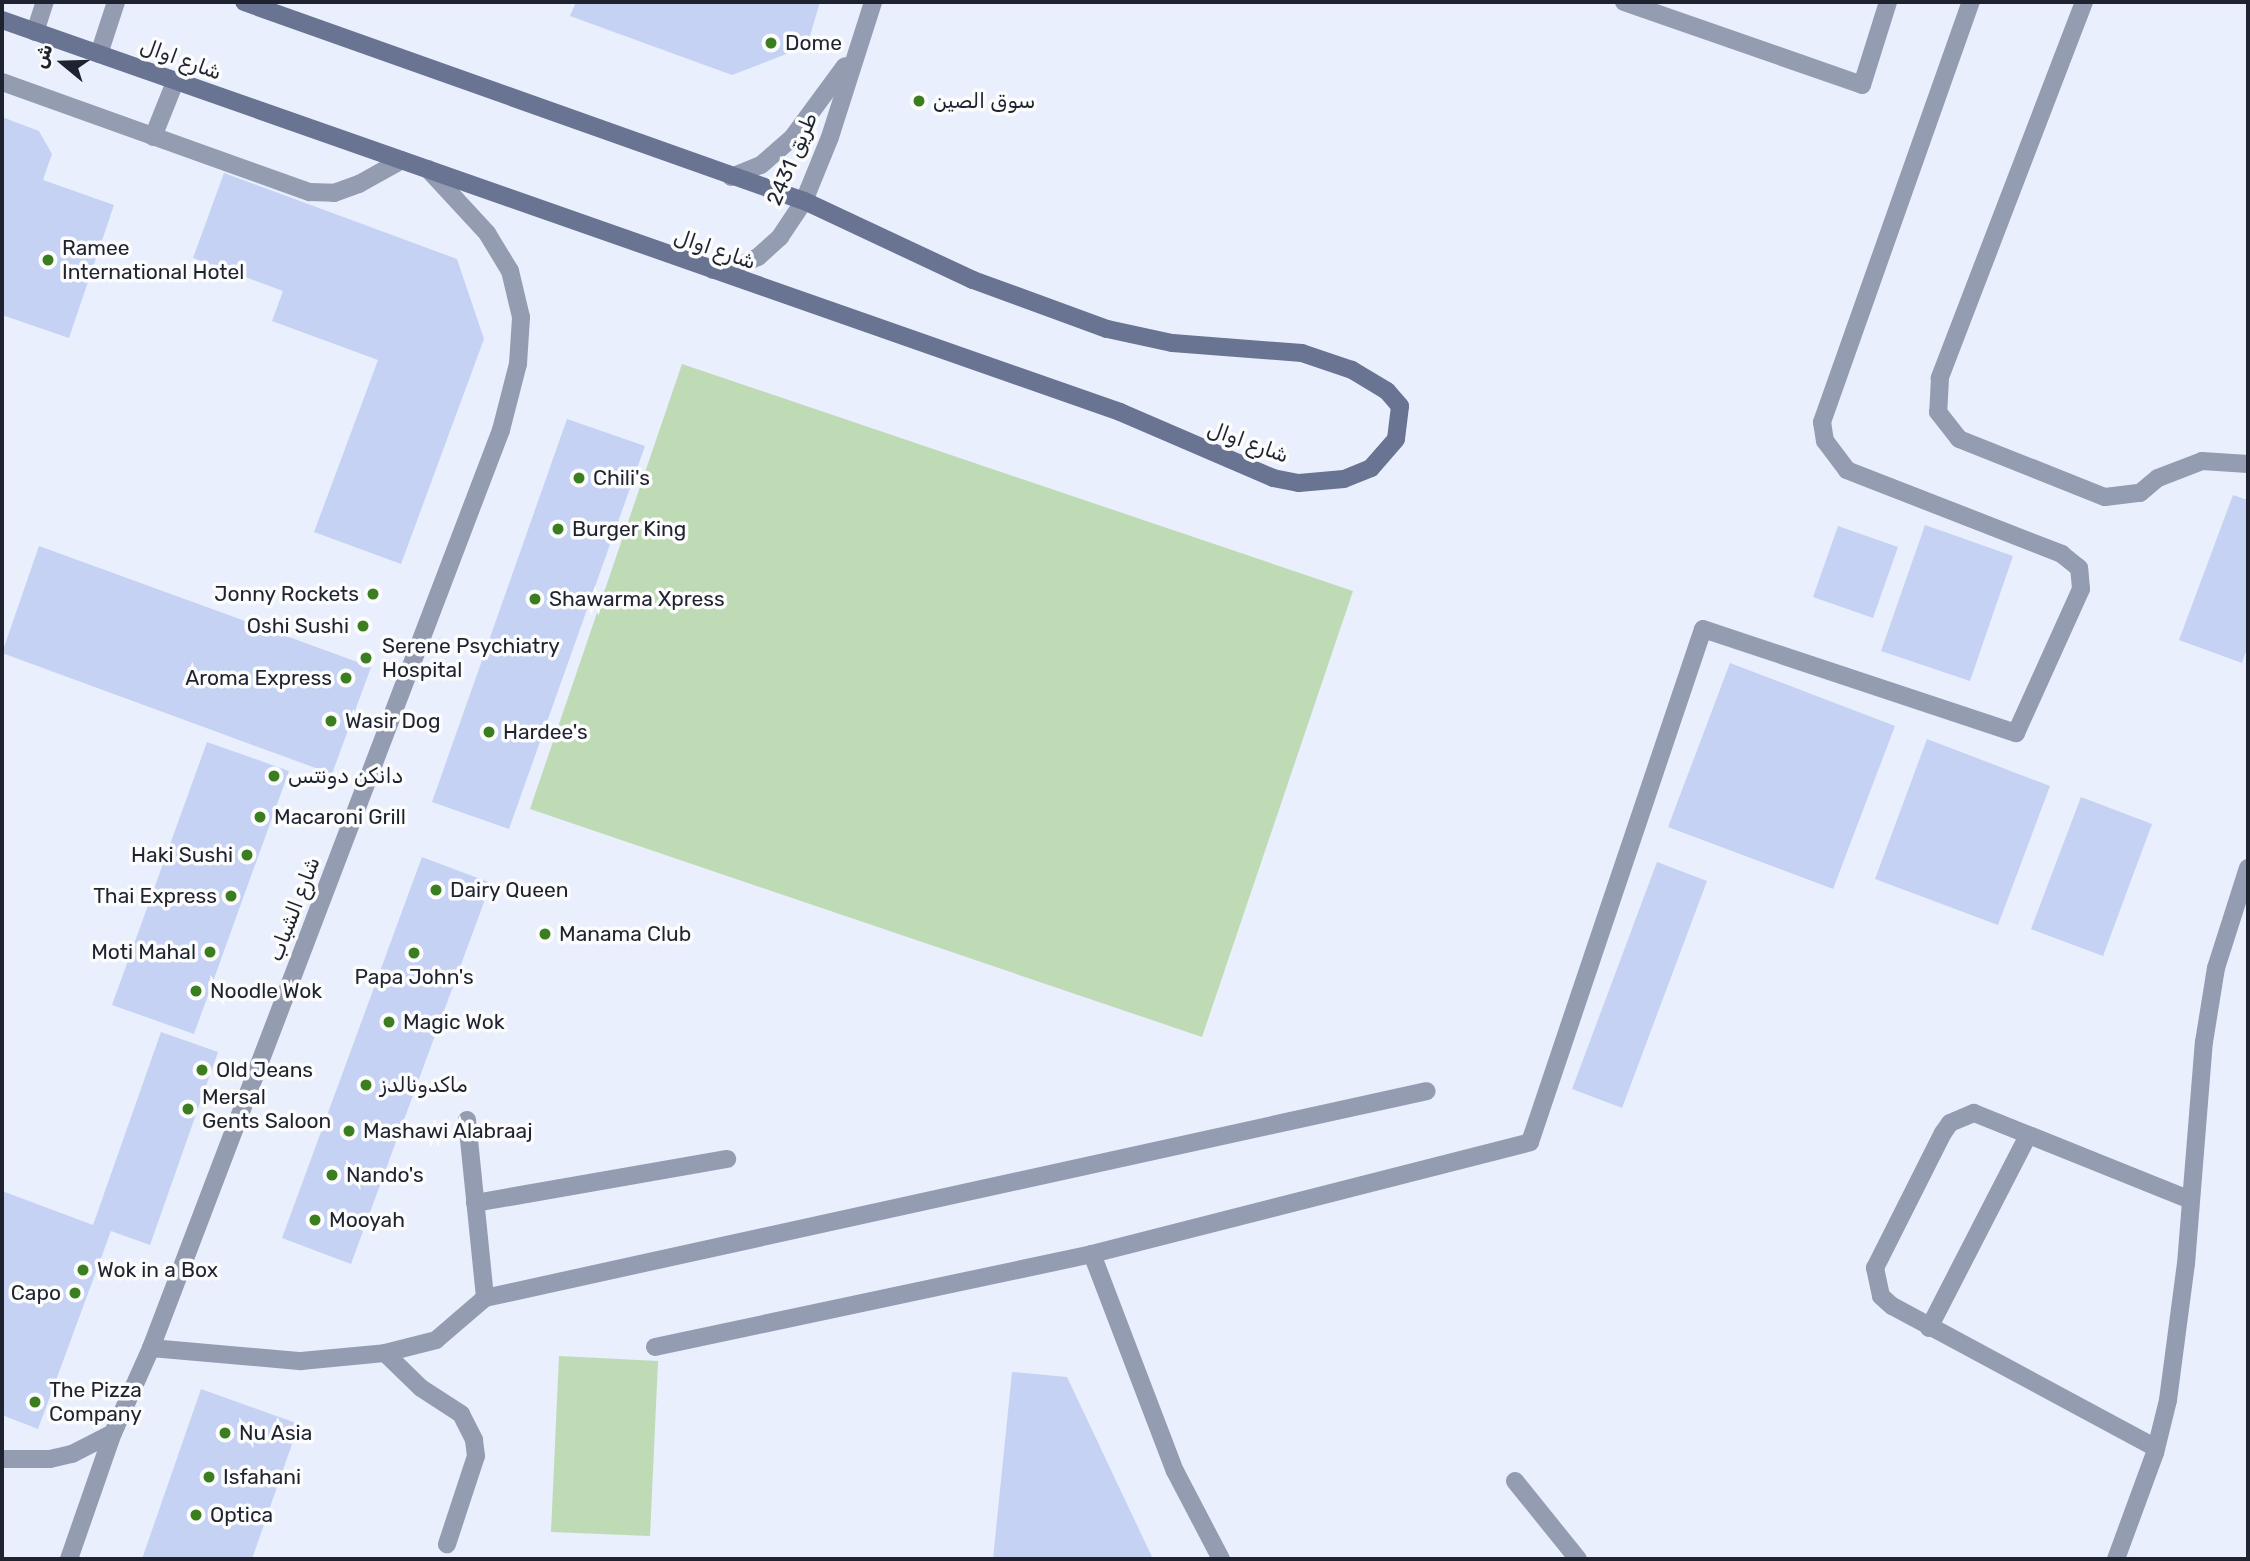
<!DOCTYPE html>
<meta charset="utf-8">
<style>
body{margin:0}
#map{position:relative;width:2250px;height:1561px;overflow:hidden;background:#e9effc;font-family:Rubik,Cairo,sans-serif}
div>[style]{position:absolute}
.green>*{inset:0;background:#bedbb5}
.building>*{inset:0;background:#c5d2f4}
.service>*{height:18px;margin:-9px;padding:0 9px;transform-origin:9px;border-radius:9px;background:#949cb1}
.minor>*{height:18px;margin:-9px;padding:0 9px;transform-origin:9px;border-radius:9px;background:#949cb1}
.tertiary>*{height:18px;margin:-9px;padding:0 9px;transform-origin:9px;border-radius:9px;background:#949cb1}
.secondary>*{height:18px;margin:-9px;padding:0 9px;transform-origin:9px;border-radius:9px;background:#697493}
.dots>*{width:19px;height:19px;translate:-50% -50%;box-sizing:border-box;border:4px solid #fcfcfc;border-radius:50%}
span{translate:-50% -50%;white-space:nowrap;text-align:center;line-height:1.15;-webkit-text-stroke:7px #fcfcfc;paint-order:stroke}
.poi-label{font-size:21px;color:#1e232f}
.left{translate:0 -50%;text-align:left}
.right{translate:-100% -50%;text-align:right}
.street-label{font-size:21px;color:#1e232f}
.frame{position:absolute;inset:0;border:4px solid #1e232f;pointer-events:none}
.north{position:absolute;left:28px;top:28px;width:70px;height:70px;-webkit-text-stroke:5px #fcfcfc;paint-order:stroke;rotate:289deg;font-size:19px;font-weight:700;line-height:28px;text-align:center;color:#1e232f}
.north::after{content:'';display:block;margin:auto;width:24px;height:32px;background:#1e232f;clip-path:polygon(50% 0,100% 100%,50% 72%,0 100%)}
</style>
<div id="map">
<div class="green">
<i style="clip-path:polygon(682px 364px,1353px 591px,1202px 1037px,530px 809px)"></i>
<i style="clip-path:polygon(559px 1356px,658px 1361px,650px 1536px,551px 1532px)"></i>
</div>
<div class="building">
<i style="clip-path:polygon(576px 2px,820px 2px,807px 46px,732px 75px,570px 16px)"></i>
<i style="clip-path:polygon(2px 117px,39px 131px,52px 154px,43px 180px,114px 205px,69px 338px,2px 315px)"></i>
<i style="clip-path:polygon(224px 173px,457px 259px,484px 339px,401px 564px,314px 532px,378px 360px,272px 321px,283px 291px,193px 258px)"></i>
<i style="clip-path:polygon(567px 419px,645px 446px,509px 829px,432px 802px)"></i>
<i style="clip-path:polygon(2233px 495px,2248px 500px,2248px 646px,2242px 663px,2179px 640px)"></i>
<i style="clip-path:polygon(1925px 525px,2013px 556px,1970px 681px,1881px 651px)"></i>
<i style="clip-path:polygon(1838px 526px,1898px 547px,1873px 618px,1813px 597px)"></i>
<i style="clip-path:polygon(39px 546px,371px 667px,332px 774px,2px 653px)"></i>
<i style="clip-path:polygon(1730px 663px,1895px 726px,1833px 889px,1668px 827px)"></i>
<i style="clip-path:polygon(1927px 739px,2050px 786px,1998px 925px,1875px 879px)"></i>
<i style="clip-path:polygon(207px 742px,289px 771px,194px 1034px,112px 1005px)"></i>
<i style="clip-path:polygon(2081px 797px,2152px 824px,2103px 956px,2031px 929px)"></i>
<i style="clip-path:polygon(422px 857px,491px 883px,351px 1264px,282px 1238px)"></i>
<i style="clip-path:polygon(1657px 862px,1707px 881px,1622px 1108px,1572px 1089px)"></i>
<i style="clip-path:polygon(161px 1032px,218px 1052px,150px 1245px,111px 1231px,38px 1429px,2px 1415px,2px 1191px,93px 1225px)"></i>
<i style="clip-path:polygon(1012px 1372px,1067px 1377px,1153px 1559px,993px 1559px)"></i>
<i style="clip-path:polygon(201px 1389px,299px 1424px,252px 1559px,142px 1559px)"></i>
</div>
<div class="service">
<i style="left:2084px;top:2px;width:403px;rotate:111deg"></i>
<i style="left:1940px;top:378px;width:34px;rotate:93deg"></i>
<i style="left:1938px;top:412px;width:34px;rotate:52deg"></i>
<i style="left:1959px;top:439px;width:157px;rotate:21.7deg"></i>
<i style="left:2105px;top:497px;width:35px;rotate:-7deg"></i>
<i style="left:2140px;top:493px;width:23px;rotate:-40deg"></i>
<i style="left:2158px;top:478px;width:47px;rotate:-21.1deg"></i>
<i style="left:2202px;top:461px;width:46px;rotate:3.7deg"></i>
<i style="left:2px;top:82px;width:327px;rotate:19.7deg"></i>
<i style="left:310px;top:192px;width:24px;rotate:2deg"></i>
<i style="left:334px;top:193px;width:27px;rotate:-20deg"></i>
<i style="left:359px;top:184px;width:49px;rotate:-29.2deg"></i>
<i style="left:153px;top:137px;width:59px;rotate:-68.2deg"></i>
<i style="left:467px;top:1120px;width:179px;rotate:84.2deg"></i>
<i style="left:475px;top:1203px;width:256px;rotate:-9.9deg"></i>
<i style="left:1092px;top:1254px;width:232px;rotate:69.1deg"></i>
<i style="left:1175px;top:1471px;width:99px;rotate:62.4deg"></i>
<i style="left:1929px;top:1328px;width:217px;rotate:-62.8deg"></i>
<i style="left:655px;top:1347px;width:447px;rotate:-12deg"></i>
<i style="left:1092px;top:1254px;width:452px;rotate:-14.3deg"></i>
<i style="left:1530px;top:1142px;width:541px;rotate:-71.36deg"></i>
<i style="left:1703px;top:629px;width:330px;rotate:18.4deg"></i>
<i style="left:2016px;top:733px;width:158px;rotate:-65.7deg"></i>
<i style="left:2081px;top:589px;width:21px;rotate:-95deg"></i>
<i style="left:2079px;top:568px;width:22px;rotate:-141deg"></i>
<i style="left:2062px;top:554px;width:231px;rotate:-158.7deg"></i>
<i style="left:1847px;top:470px;width:36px;rotate:-127deg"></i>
<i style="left:1825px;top:441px;width:19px;rotate:-99deg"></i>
<i style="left:1822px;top:422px;width:446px;rotate:-70.5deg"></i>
<i style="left:151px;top:1348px;width:151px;rotate:5deg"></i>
<i style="left:301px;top:1361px;width:84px;rotate:-5.4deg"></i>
<i style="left:385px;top:1353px;width:53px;rotate:-14.3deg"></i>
<i style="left:436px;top:1340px;width:65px;rotate:-40.6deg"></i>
<i style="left:485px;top:1298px;width:964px;rotate:-12.39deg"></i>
<i style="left:385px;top:1353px;width:50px;rotate:44.2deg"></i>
<i style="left:421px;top:1388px;width:48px;rotate:33deg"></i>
<i style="left:461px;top:1414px;width:29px;rotate:63deg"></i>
<i style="left:474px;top:1440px;width:16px;rotate:83deg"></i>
<i style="left:476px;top:1456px;width:93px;rotate:108.2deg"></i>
<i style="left:2156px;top:1448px;width:300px;rotate:-151.7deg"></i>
<i style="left:1892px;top:1306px;width:15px;rotate:-138deg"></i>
<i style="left:1881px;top:1296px;width:29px;rotate:-102deg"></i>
<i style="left:1875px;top:1268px;width:151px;rotate:-63.3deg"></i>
<i style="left:1943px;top:1133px;width:12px;rotate:-55deg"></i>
<i style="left:1950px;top:1123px;width:26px;rotate:-23deg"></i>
<i style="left:1974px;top:1113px;width:233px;rotate:21.9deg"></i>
<i style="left:1515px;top:1481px;width:100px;rotate:51.1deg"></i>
<i style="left:2116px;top:1559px;width:113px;rotate:-69.8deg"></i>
<i style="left:2155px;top:1453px;width:55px;rotate:-76.2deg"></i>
<i style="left:2168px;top:1400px;width:137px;rotate:-82.5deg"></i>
<i style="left:2186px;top:1264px;width:223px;rotate:-85.4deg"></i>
<i style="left:2204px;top:1042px;width:75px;rotate:-80.8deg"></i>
<i style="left:2216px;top:968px;width:105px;rotate:-72.3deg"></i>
</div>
<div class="minor">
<i style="left:1624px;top:2px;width:252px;rotate:19.2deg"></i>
<i style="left:1862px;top:85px;width:87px;rotate:-72.6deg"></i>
<i style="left:731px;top:177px;width:32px;rotate:-22deg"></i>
<i style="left:761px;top:165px;width:41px;rotate:-41.1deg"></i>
<i style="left:792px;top:138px;width:89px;rotate:-53.6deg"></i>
<i style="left:713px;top:270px;width:20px;rotate:-3deg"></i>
<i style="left:733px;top:269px;width:28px;rotate:-26deg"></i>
<i style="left:758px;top:257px;width:30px;rotate:-42deg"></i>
<i style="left:780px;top:237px;width:43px;rotate:-56.3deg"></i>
<i style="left:804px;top:201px;width:69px;rotate:-67.9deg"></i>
<i style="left:830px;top:137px;width:142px;rotate:-72.3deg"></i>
<i style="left:2px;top:1459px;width:48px"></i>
<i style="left:50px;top:1459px;width:23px;rotate:-13deg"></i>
<i style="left:72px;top:1454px;width:46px;rotate:-27.1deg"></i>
</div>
<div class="tertiary">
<i style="left:35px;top:32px;width:32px;rotate:-72deg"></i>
<i style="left:99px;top:54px;width:55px;rotate:-71.9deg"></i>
<i style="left:69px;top:1559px;width:133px;rotate:-70.8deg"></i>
<i style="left:113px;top:1433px;width:93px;rotate:-65.9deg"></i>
<i style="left:151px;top:1348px;width:982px;rotate:-69.13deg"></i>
<i style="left:501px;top:430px;width:68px;rotate:-75.6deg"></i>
<i style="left:518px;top:364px;width:47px;rotate:-86.3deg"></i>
<i style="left:521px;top:317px;width:47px;rotate:-103.4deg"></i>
<i style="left:510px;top:271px;width:44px;rotate:-121.2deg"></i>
<i style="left:487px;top:233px;width:87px;rotate:-132.7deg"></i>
</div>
<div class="secondary">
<i style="left:2px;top:20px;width:1185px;rotate:19.32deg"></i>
<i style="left:1120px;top:412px;width:167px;rotate:23.3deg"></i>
<i style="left:1273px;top:478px;width:26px;rotate:11deg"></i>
<i style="left:1299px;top:483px;width:45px;rotate:-5.1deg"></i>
<i style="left:1344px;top:479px;width:29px;rotate:-22deg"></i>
<i style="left:1371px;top:468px;width:38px;rotate:-49deg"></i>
<i style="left:1396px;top:439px;width:33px;rotate:-83deg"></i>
<i style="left:1400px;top:406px;width:20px;rotate:-131deg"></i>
<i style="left:1387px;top:391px;width:41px;rotate:-149deg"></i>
<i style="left:1352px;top:370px;width:53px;rotate:-161.2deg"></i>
<i style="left:1302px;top:353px;width:130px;rotate:-175.6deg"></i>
<i style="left:1172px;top:343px;width:66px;rotate:-167.8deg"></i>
<i style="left:1107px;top:329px;width:143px;rotate:-159.9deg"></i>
<i style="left:973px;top:280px;width:187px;rotate:-154.9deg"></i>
<i style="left:804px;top:201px;width:594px;rotate:-160.44deg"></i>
</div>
<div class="dots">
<i style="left:771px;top:43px;background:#3b7e20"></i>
<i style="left:919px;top:101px;background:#3b7e20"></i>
<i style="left:48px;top:260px;background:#3b7e20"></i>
<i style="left:579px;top:478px;background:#3b7e20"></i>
<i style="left:558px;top:529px;background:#3b7e20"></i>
<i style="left:373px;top:594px;background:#3b7e20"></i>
<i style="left:535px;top:599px;background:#3b7e20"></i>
<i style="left:363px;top:626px;background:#3b7e20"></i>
<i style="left:366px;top:658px;background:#3b7e20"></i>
<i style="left:346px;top:678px;background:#3b7e20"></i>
<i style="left:331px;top:721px;background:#3b7e20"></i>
<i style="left:489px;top:732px;background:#3b7e20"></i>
<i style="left:274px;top:776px;background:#3b7e20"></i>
<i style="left:260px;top:817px;background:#3b7e20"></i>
<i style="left:247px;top:855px;background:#3b7e20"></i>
<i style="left:436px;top:890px;background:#3b7e20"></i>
<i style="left:231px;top:896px;background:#3b7e20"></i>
<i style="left:545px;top:934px;background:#3b7e20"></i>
<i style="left:210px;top:952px;background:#3b7e20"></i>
<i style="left:414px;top:953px;background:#3b7e20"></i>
<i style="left:196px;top:991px;background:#3b7e20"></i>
<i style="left:389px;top:1022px;background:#3b7e20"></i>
<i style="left:202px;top:1070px;background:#3b7e20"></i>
<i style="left:366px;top:1085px;background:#3b7e20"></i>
<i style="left:188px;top:1109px;background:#3b7e20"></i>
<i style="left:349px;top:1131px;background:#3b7e20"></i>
<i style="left:332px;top:1175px;background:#3b7e20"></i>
<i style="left:315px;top:1220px;background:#3b7e20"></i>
<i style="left:83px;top:1270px;background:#3b7e20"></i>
<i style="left:75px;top:1293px;background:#3b7e20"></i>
<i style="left:35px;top:1402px;background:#3b7e20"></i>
<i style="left:225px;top:1433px;background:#3b7e20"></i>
<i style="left:209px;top:1477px;background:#3b7e20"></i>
<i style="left:196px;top:1515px;background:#3b7e20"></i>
</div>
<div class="poi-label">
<span class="left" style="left:785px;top:43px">Dome</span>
<span class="left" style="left:933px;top:101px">سوق الصين</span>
<span class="left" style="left:62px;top:260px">Ramee<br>International Hotel</span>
<span class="left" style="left:593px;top:478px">Chili's</span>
<span class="left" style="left:572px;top:529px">Burger King</span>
<span class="right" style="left:359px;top:594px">Jonny Rockets</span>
<span class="left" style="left:549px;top:599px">Shawarma Xpress</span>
<span class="right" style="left:349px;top:626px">Oshi Sushi</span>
<span class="left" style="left:382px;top:658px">Serene Psychiatry<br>Hospital</span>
<span class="right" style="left:332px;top:678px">Aroma Express</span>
<span class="left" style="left:345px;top:721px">Wasir Dog</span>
<span class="left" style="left:503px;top:732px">Hardee's</span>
<span class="left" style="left:288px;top:776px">دانكن دونتس</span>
<span class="left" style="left:274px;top:817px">Macaroni Grill</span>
<span class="right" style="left:233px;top:855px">Haki Sushi</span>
<span class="left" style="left:450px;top:890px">Dairy Queen</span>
<span class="right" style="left:217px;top:896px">Thai Express</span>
<span class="left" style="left:559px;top:934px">Manama Club</span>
<span class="right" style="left:196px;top:952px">Moti Mahal</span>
<span style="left:414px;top:977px">Papa John's</span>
<span class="left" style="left:210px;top:991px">Noodle Wok</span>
<span class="left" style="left:403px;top:1022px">Magic Wok</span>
<span class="left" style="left:216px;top:1070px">Old Jeans</span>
<span class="left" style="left:380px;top:1085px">ماكدونالدز</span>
<span class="left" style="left:202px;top:1109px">Mersal<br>Gents Saloon</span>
<span class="left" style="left:363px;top:1131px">Mashawi Alabraaj</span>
<span class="left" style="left:346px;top:1175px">Nando's</span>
<span class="left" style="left:329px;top:1220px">Mooyah</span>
<span class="left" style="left:97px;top:1270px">Wok in a Box</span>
<span class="right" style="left:61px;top:1293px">Capo</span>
<span class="left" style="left:49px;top:1402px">The Pizza<br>Company</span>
<span class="left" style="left:239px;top:1433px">Nu Asia</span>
<span class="left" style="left:223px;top:1477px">Isfahani</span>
<span class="left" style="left:210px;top:1515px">Optica</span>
</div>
<div class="street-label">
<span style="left:181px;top:59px;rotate:20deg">شارع اوال</span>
<span style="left:792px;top:159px;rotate:-67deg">طريق 2431</span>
<span style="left:715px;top:249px;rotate:19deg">شارع اوال</span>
<span style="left:1248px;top:442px;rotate:20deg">شارع اوال</span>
<span style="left:294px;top:909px;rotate:-69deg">شارع الشباب</span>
</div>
<div class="frame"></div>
<div class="north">ش</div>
</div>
